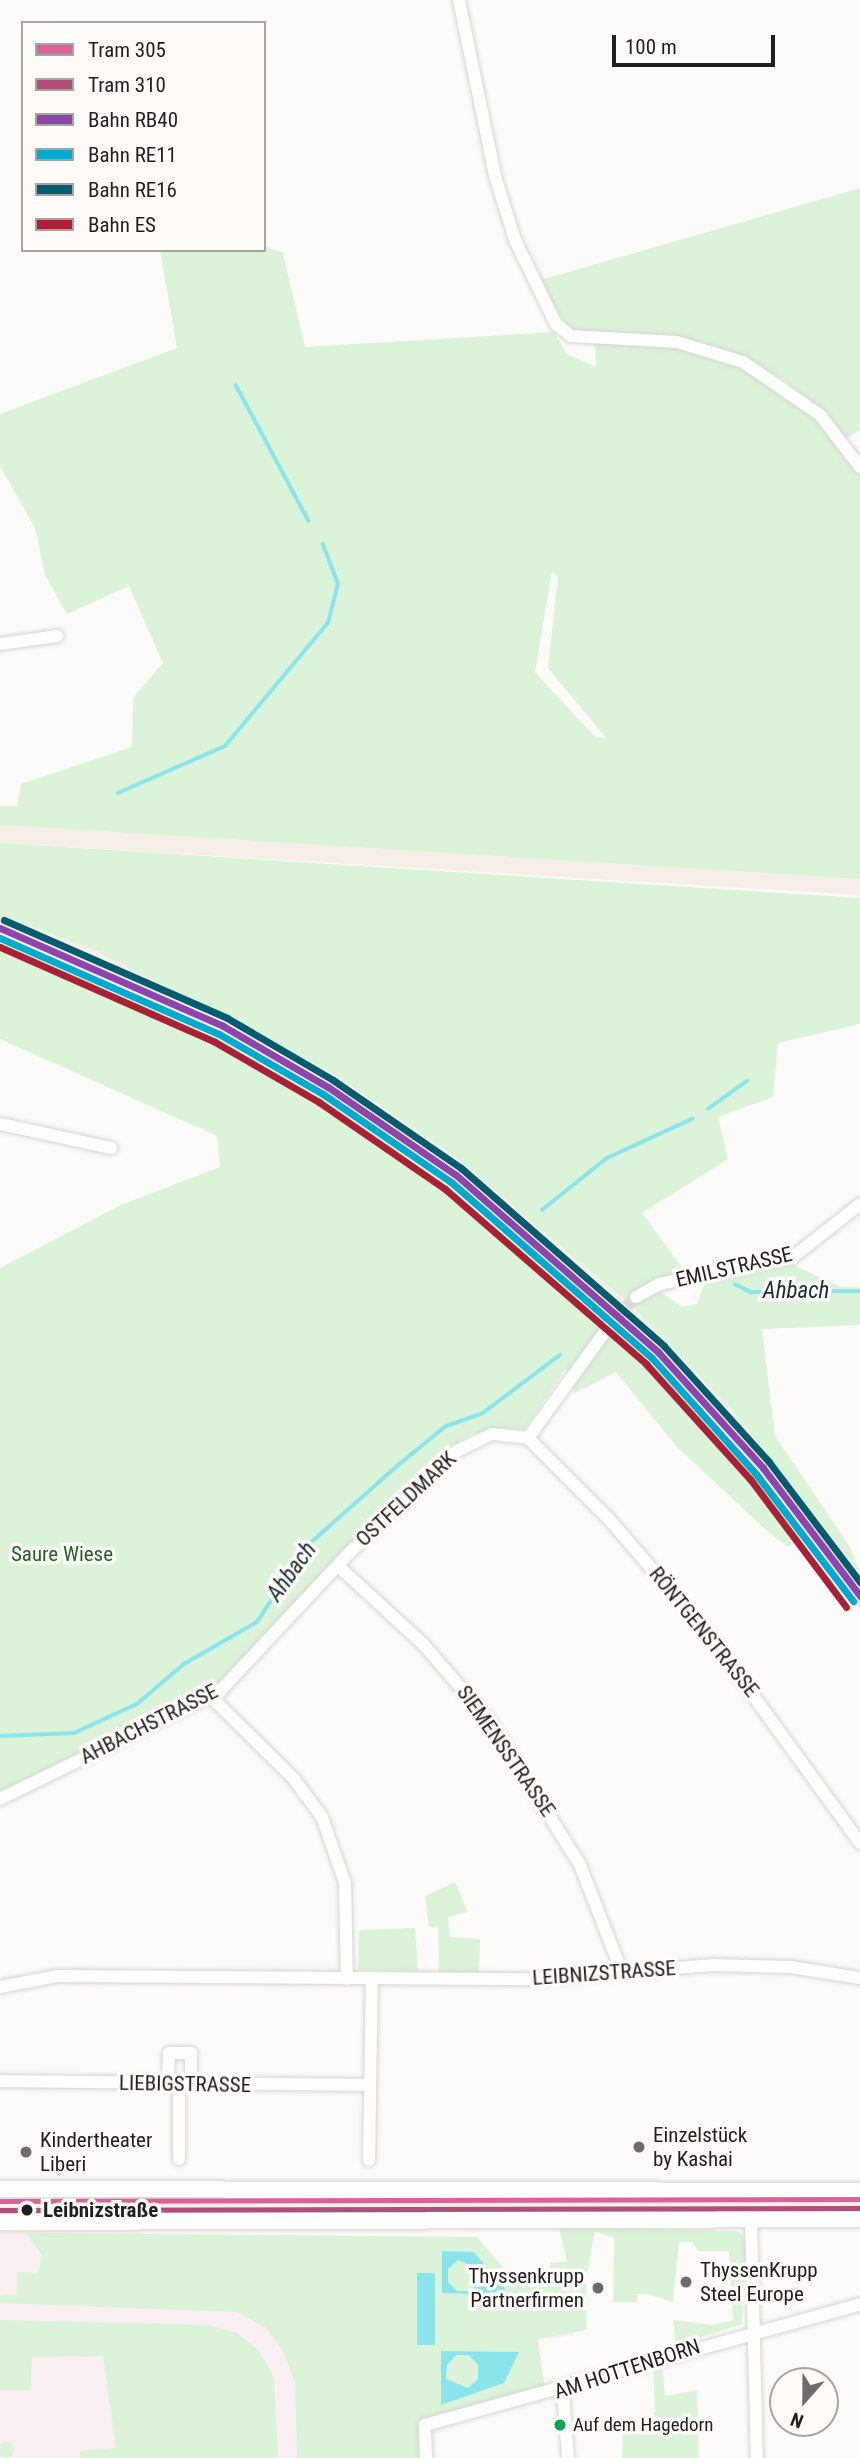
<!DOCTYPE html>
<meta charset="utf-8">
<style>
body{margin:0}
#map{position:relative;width:860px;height:2458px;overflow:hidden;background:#fdfbf9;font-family:"Roboto Condensed",sans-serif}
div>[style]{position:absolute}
.industrial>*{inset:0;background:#faeff3}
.built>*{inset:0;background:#f6efe8}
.green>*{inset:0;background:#dbf3d9}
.round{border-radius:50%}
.water>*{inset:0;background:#8ae4ec}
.stream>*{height:3.5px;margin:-1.75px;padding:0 1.75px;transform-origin:1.75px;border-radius:1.75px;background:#8ae4ec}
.minor-tunnel>*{height:12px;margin-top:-6px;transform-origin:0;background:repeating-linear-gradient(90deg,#dcdad8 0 12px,transparent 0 18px)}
.roads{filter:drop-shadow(0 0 2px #d7d5d3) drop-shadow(0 0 2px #d7d5d3)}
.minor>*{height:12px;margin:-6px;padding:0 6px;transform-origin:6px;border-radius:6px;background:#fffefe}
.secondary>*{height:16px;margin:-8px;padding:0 8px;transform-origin:8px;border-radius:8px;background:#fffefe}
.rail-1>*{height:7px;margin:-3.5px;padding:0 3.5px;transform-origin:3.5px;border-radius:3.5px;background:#8e44ad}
.rail-2>*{height:7px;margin:-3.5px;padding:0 3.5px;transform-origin:3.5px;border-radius:3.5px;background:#00a9ce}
.rail-3>*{height:7px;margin:-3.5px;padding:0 3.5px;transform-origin:3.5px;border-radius:3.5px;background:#005c6e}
.rail-4>*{height:7px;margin:-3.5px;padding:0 3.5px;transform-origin:3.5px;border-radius:3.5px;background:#aa2135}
.tram-1>*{height:5px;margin:-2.5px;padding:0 2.5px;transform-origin:2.5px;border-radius:2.5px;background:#db6198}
.tram-2>*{height:5px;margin:-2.5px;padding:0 2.5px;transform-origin:2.5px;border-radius:2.5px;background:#b14e7a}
.dots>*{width:19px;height:19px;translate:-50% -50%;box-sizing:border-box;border:4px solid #fefbf8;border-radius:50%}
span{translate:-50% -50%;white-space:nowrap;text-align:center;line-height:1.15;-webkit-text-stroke:7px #fefbf8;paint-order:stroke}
.bus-label{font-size:19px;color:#211f1d}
.left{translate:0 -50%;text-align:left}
.street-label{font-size:21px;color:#211f1d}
.park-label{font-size:21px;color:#216326}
.poi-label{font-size:21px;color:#211f1d}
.right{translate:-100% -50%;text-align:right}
.stop-label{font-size:21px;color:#211f1d;font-weight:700}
.water-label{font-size:23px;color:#182f31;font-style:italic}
.legend{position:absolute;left:21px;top:21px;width:245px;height:231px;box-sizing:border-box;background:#fefbf8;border:2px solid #a6a3a0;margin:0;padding:9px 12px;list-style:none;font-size:21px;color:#211f1d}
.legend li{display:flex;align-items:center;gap:14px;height:35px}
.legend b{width:35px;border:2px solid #a6a3a0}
.north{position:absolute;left:769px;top:2367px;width:70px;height:70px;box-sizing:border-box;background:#fefbf8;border:2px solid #a6a3a0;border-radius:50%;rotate:201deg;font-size:19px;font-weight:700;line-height:28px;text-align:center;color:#211f1d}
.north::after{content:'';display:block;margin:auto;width:24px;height:32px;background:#6e6c6a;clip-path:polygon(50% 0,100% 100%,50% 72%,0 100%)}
.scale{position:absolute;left:612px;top:35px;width:163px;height:32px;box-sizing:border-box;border:4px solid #211f1d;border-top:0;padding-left:9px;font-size:21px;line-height:24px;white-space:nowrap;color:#211f1d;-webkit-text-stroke:5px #fefbf8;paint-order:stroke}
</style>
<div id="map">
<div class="industrial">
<i style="clip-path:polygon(0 2232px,477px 2237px,518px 2285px,549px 2285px,550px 2263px,567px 2262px,573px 2336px,538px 2339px,545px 2392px,418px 2421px,419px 2458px,0 2458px)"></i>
</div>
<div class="built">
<i style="clip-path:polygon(0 825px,860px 879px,860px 895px,0 843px)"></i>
<i style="clip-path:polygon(0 915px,97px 951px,258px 1031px,432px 1139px,520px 1207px,631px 1305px,739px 1418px,860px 1573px,860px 1608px,740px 1449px,614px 1316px,324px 1092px,145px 997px,0 935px)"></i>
<i style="clip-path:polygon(0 2195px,860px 2196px,860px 2208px,0 2215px)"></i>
</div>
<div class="green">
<i style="clip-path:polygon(evenodd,860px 188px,860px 430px,846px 439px,860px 462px,860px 879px,0 825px,0 806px,17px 806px,21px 784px,132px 747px,133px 698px,163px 663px,129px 586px,67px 614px,45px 575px,35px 528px,0 466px,0 414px,177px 348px,160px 250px,264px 246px,283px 253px,305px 347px,554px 332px,567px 354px,596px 367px,595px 341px,665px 345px,703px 353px,770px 381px,815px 415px,818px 408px,783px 379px,746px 359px,678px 339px,572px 332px,537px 281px,860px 188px,552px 572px,558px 577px,548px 668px,606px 738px,595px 737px,535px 672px,552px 572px)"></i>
<i style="clip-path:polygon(0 843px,860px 898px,860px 1024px,778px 1043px,773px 1097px,718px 1117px,728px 1159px,642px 1213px,687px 1274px,651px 1280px,631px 1305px,449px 1152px,333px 1074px,97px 951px,0 915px)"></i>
<i style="clip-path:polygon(0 935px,219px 1033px,324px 1092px,453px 1180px,527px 1238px,686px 1388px,807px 1534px,788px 1547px,767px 1531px,676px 1446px,616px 1372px,575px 1393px,566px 1369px,524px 1429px,471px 1433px,442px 1454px,216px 1687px,205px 1681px,157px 1715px,0 1791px,0 1268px,121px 1205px,220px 1167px,217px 1136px,0 1039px)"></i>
<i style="clip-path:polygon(791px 1264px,841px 1287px,860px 1287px,860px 1325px,762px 1329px,775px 1436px,850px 1547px,860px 1573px,739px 1418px,633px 1307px,658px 1290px,682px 1307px,697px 1304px,704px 1284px,721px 1276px)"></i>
<i style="clip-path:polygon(455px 1882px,468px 1912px,448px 1917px,450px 1937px,480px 1939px,479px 1972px,439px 1974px,438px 1927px,429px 1927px,425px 1896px)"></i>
<i style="clip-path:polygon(415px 1928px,418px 1971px,358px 1970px,359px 1930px)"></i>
<i style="clip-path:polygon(54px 2195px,355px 2197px,54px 2200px)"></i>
<i style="clip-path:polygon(52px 2210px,286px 2209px,322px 2211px,52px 2215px)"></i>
<i style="clip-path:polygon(559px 2227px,738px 2231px,746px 2240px,742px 2324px,676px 2345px,673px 2320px,712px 2325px,733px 2320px,729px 2251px,698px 2251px,692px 2242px,679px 2242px,673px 2302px,647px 2294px,637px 2294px,637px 2302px,613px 2302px,614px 2238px,595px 2231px,586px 2279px,587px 2330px,538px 2339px,545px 2392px,418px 2421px,419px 2458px,297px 2458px,295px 2381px,282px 2349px,265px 2327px,237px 2312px,0 2303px,0 2296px,17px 2295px,17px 2272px,38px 2273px,42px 2256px,26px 2233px,477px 2237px,518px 2285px,549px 2285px,550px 2263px,567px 2262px)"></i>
<i style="clip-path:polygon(0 2320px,208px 2325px,237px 2333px,260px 2352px,274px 2378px,278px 2458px,80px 2458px,80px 2451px,116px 2448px,103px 2356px,32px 2357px,31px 2390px,0 2390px)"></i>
<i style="clip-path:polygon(662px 2364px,665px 2396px,697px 2390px,699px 2458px,622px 2458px,623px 2429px,644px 2426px,655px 2412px,653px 2366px)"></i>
<i class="round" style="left:-2px;top:2442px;width:16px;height:16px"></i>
</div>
<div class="water">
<i style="clip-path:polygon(evenodd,442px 2251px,474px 2252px,510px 2295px,442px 2293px,442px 2251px,458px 2260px,479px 2269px,480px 2282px,470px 2291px,457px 2291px,448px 2282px,448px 2269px,458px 2260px)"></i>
<i style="clip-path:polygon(417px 2273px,435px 2273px,435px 2345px,417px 2345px)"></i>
<i style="clip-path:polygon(evenodd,441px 2351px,519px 2352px,504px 2383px,441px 2405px,441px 2351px,456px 2355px,469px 2355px,478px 2365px,478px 2379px,468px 2388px,446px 2379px,447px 2365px,456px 2355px)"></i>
</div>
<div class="stream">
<i style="left:236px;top:385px;width:154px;rotate:61.8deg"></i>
<i style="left:118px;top:793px;width:117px;rotate:-23.7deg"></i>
<i style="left:225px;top:746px;width:160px;rotate:-50.1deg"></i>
<i style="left:328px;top:623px;width:40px;rotate:-75.6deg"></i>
<i style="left:338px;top:584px;width:42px;rotate:-111deg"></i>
<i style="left:708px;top:1109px;width:48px;rotate:-35.7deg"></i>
<i style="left:542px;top:1210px;width:83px;rotate:-38.7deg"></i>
<i style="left:607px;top:1158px;width:94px;rotate:-24.6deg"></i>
<i style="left:735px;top:1284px;width:18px;rotate:27deg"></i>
<i style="left:751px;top:1292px;width:109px;rotate:-0.5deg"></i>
<i style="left:0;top:1736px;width:74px;rotate:-2.3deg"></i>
<i style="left:74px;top:1733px;width:69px;rotate:-24.7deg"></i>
<i style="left:137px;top:1704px;width:62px;rotate:-40.4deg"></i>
<i style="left:184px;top:1664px;width:84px;rotate:-29.9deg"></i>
<i style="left:257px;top:1622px;width:91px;rotate:-56.7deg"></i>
<i style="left:307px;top:1546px;width:120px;rotate:-41.6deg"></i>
<i style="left:397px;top:1466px;width:63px;rotate:-39.2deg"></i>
<i style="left:446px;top:1426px;width:39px;rotate:-19deg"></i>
<i style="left:483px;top:1413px;width:96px;rotate:-37deg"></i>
</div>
<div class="minor-tunnel">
<i style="left:614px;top:1319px;width:31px;rotate:-45deg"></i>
</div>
<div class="roads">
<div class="minor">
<i style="left:459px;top:0;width:180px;rotate:78.4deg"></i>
<i style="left:495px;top:176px;width:67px;rotate:72.6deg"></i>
<i style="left:515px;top:240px;width:93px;rotate:64deg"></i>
<i style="left:556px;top:324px;width:19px;rotate:39deg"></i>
<i style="left:571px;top:336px;width:106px;rotate:3.2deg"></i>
<i style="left:677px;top:342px;width:69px;rotate:16.9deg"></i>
<i style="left:743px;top:362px;width:93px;rotate:34.5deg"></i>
<i style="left:820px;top:415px;width:66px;rotate:52.4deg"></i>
<i style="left:0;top:644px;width:58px;rotate:-8deg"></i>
<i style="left:0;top:1124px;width:114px;rotate:12.2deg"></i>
<i style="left:636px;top:1297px;width:26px;rotate:-29deg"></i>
<i style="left:659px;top:1284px;width:137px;rotate:-11.4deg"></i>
<i style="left:793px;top:1257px;width:85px;rotate:-38.3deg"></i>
<i style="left:528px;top:1438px;width:113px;rotate:45deg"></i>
<i style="left:608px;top:1518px;width:160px;rotate:49.3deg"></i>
<i style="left:712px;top:1639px;width:252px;rotate:54deg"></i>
<i style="left:338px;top:1566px;width:115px;rotate:42.5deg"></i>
<i style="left:423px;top:1644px;width:104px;rotate:49.3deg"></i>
<i style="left:491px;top:1723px;width:168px;rotate:57.9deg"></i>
<i style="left:580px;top:1865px;width:115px;rotate:68.6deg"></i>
<i style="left:212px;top:1698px;width:115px;rotate:44.6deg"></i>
<i style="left:294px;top:1779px;width:47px;rotate:53.6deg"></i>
<i style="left:322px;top:1817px;width:70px;rotate:70.8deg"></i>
<i style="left:345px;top:1883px;width:96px;rotate:88.8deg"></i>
<i style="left:0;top:1799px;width:245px;rotate:-26.1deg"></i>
<i style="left:220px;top:1691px;width:187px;rotate:-46.9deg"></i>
<i style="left:348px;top:1554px;width:150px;rotate:-43.4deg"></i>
<i style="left:457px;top:1451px;width:39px;rotate:-26deg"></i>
<i style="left:492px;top:1434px;width:36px;rotate:6deg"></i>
<i style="left:528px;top:1438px;width:147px;rotate:-54.1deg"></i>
<i style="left:0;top:1987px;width:58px;rotate:-10.9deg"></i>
<i style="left:57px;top:1976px;width:478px;rotate:0.4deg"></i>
<i style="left:535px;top:1979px;width:179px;rotate:-4.5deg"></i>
<i style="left:713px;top:1965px;width:78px;rotate:1.5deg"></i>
<i style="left:791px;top:1967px;width:70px;rotate:9.1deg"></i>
<i style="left:0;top:2081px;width:370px;rotate:0.6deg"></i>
<i style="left:168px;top:2083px;width:30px;rotate:-88deg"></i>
<i style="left:169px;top:2053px;width:22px"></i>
<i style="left:191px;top:2053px;width:31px;rotate:90deg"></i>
<i style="left:179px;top:2159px;width:76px;rotate:-90deg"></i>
<i style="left:369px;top:2160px;width:181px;rotate:-89.1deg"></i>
<i style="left:751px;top:2219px;width:239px;rotate:88.6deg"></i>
<i style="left:563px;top:2391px;width:67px;rotate:85.7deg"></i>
<i style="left:426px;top:2458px;width:33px;rotate:-92deg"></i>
<i style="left:425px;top:2425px;width:452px;rotate:-15.5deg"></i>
</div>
<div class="secondary">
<i style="left:0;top:2189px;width:860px;rotate:0.13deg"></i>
<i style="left:0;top:2222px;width:860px;rotate:-0.2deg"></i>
</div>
</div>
<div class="rail-1">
<i style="left:0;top:928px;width:244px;rotate:23.7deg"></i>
<i style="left:223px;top:1026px;width:121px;rotate:30.2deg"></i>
<i style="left:328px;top:1087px;width:155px;rotate:34.5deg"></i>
<i style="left:456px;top:1175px;width:269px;rotate:41.2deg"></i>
<i style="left:658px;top:1352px;width:156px;rotate:47.8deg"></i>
<i style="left:763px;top:1468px;width:161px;rotate:52.8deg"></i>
</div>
<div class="rail-2">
<i style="left:0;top:938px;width:239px;rotate:23.7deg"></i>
<i style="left:219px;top:1034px;width:120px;rotate:30deg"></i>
<i style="left:323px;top:1094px;width:155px;rotate:34.5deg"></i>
<i style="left:451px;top:1182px;width:267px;rotate:41.2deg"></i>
<i style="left:652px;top:1358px;width:156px;rotate:48.1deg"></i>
<i style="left:756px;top:1474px;width:160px;rotate:52.6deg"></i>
</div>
<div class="rail-3">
<i style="left:4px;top:920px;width:244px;rotate:23.7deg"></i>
<i style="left:227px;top:1018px;width:123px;rotate:30.3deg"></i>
<i style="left:333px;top:1080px;width:155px;rotate:34.5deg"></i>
<i style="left:461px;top:1168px;width:270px;rotate:41.2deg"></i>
<i style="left:664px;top:1346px;width:156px;rotate:47.8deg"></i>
<i style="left:769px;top:1462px;width:151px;rotate:52.8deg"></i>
</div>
<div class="rail-4">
<i style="left:0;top:947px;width:235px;rotate:23.8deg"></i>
<i style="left:215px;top:1042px;width:120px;rotate:30deg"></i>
<i style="left:319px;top:1102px;width:153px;rotate:34.6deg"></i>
<i style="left:445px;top:1189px;width:267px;rotate:41deg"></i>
<i style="left:646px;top:1364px;width:155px;rotate:47.9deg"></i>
<i style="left:750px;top:1479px;width:160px;rotate:53.1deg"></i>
</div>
<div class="tram-1">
<i style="left:0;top:2201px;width:860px;rotate:-0.13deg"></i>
</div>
<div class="tram-2">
<i style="left:0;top:2210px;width:860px;rotate:-0.13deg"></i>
</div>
<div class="dots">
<i style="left:639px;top:2147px;background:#6e6c6a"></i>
<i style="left:26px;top:2152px;background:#6e6c6a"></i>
<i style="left:27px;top:2210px;background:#211f1d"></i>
<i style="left:686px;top:2282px;background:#6e6c6a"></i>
<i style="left:598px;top:2288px;background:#6e6c6a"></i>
<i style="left:560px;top:2425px;background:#00a651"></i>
</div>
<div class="bus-label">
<span class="left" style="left:573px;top:2425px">Auf dem Hagedorn</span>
</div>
<div class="street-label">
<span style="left:734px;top:1267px;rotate:-13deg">EMILSTRASSE</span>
<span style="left:406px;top:1499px;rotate:-43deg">OSTFELDMARK</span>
<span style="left:704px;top:1632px;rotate:51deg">RÖNTGENSTRASSE</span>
<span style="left:149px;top:1724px;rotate:-27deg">AHBACHSTRASSE</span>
<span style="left:506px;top:1751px;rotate:55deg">SIEMENSSTRASSE</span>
<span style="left:604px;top:1973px;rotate:-4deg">LEIBNIZSTRASSE</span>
<span style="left:185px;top:2084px;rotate:1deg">LIEBIGSTRASSE</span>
<span style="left:627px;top:2369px;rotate:-18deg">AM HOTTENBORN</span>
</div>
<div class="park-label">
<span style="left:62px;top:1554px">Saure Wiese</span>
</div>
<div class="poi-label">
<span class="left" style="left:653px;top:2147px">Einzelstück<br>by Kashai</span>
<span class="left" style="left:40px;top:2152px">Kindertheater<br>Liberi</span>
<span class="left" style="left:700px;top:2282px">ThyssenKrupp<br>Steel Europe</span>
<span class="right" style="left:584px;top:2288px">Thyssenkrupp<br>Partnerfirmen</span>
</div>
<div class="stop-label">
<span class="left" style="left:43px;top:2210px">Leibnizstraße</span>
</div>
<div class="water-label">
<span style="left:796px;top:1291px">Ahbach</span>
<span style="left:292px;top:1572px;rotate:-54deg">Ahbach</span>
</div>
<ul class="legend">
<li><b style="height:9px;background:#db6198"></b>Tram 305</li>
<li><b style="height:9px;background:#b14e7a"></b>Tram 310</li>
<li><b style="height:9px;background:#8e44ad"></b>Bahn RB40</li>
<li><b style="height:9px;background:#00a9ce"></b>Bahn RE11</li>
<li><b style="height:9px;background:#005c6e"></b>Bahn RE16</li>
<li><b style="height:9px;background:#aa2135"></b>Bahn ES</li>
</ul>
<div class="north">N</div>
<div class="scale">100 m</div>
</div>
